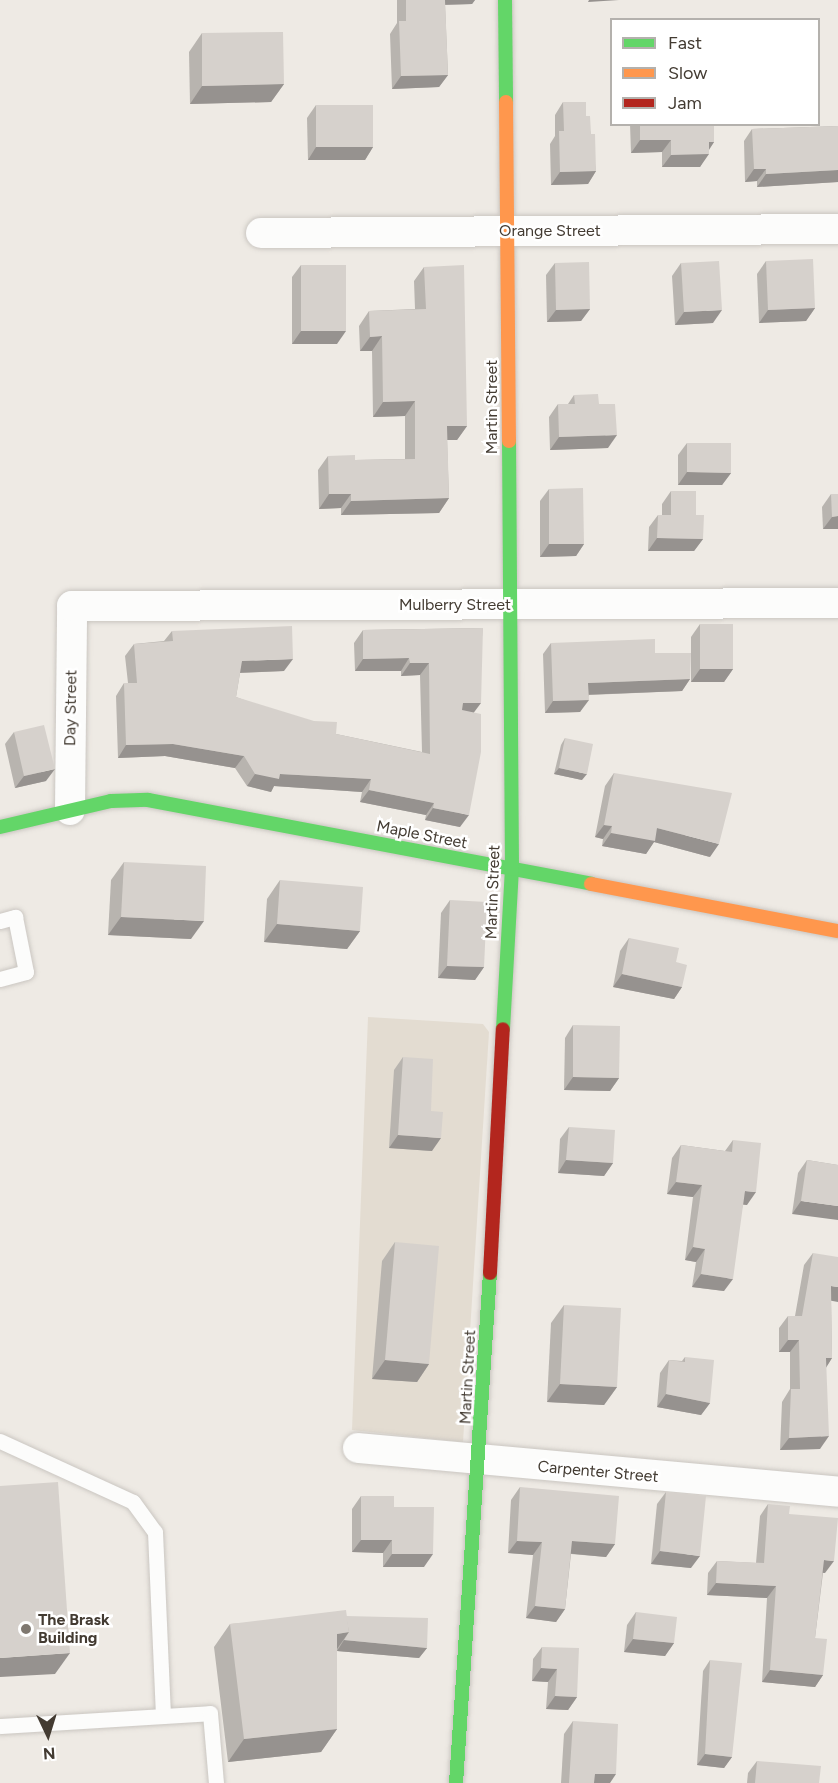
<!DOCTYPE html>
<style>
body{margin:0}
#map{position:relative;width:838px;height:1783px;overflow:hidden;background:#eeeae4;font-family:Figtree,sans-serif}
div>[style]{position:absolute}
.residential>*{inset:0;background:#e3dcd1}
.roads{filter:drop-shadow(0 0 2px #cac6c1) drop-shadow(0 0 2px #cac6c1)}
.lane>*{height:15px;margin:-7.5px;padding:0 7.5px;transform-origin:7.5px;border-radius:7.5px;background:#fcfcfb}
.street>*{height:30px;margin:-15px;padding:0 15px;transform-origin:15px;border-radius:15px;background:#fcfcfb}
.fast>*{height:14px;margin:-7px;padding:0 7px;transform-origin:7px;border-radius:7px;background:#63d668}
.slow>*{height:14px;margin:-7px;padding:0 7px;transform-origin:7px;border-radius:7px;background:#ff974d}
.jam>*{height:14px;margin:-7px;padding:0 7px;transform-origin:7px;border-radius:7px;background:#b3261e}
.wall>*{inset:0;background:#b8b4af}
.shaded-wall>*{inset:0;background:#96928f}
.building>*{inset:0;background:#d6d1cc}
.dots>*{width:16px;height:16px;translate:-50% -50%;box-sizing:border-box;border:3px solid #fff;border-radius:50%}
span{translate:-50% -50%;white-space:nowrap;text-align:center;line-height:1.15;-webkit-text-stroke:5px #fff;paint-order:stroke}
.street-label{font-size:16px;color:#433b32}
.poi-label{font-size:16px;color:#433b32;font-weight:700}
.left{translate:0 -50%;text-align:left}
.legend{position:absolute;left:610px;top:18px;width:210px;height:108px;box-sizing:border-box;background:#fff;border:2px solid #b4b1ad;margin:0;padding:8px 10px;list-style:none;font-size:18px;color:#433b32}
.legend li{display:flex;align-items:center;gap:12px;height:30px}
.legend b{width:30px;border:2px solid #b4b1ad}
.north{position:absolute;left:18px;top:1705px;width:60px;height:60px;-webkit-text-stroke:4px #fff;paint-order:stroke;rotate:176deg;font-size:16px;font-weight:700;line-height:24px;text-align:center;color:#433b32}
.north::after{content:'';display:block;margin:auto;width:21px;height:27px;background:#433b32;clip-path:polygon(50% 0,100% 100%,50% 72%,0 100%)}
</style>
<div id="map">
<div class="residential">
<i style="clip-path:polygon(368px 1017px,483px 1024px,489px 1032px,463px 1442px,352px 1430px)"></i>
</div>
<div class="roads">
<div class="lane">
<i style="left:0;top:921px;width:16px;rotate:-15deg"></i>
<i style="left:15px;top:917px;width:56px;rotate:78.7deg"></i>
<i style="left:26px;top:972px;width:27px;rotate:165deg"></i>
<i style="left:0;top:1441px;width:146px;rotate:24.6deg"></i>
<i style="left:133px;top:1502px;width:37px;rotate:54deg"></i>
<i style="left:155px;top:1532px;width:184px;rotate:87.5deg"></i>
<i style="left:0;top:1726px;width:210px;rotate:-3.5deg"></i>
<i style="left:210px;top:1713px;width:70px;rotate:85.1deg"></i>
</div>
<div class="street">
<i style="left:261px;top:233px;width:577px;rotate:-0.4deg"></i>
<i style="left:70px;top:810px;width:204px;rotate:-89.4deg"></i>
<i style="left:72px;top:606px;width:766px;rotate:-0.22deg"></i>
<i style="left:358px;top:1448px;width:482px;rotate:5.2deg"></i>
</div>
<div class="fast">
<i style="left:505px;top:0;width:102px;rotate:89.4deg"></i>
<i style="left:0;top:827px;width:114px;rotate:-13.2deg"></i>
<i style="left:111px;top:801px;width:37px;rotate:-2deg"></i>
<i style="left:148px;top:800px;width:451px;rotate:10.7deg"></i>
<i style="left:503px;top:1029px;width:160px;rotate:-86.8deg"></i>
<i style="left:512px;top:869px;width:428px;rotate:-90.4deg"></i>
<i style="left:456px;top:1783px;width:511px;rotate:-86.19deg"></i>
</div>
<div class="slow">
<i style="left:506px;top:102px;width:339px;rotate:89.5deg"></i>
<i style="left:591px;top:884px;width:251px;rotate:10.8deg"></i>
</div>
<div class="jam">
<i style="left:490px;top:1273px;width:244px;rotate:-87deg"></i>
</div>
</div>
<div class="wall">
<i style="clip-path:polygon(397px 0,475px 0,472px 4px,445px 5px,448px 75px,439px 87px,392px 89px,390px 34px,397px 23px)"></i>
<i style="clip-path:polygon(202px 33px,284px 84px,271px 102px,190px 104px,189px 52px)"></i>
<i style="clip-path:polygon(563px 102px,586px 116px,591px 134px,596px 171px,588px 184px,551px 185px,550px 144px,555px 136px,555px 115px)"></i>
<i style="clip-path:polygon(316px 105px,373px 147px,365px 160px,308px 160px,307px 118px)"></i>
<i style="clip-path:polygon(630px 124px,714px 124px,714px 142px,709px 150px,700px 167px,662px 167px,662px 152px,631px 153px)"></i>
<i style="clip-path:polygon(838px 126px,838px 182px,757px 187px,757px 181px,745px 182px,744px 141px,752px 129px)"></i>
<i style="clip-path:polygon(766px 261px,815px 308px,806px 321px,759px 323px,757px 274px)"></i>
<i style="clip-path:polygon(555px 263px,590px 309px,581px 321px,547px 322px,546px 275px)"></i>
<i style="clip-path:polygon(681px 263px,713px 323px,675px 325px,672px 276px)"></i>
<i style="clip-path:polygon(301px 265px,337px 344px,292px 344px,292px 277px)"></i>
<i style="clip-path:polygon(424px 267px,467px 426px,457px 440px,447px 440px,449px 498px,439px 513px,341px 515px,341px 508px,319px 509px,318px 470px,328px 456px,355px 460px,405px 459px,405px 416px,373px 417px,372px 351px,360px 351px,359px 326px,369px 311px,415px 309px,414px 281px)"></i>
<i style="clip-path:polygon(574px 395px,599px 404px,608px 448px,550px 450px,549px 417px,558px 404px,568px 404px)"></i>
<i style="clip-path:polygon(687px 443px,731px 473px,722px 485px,678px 485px,678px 455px)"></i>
<i style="clip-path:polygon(549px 489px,584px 544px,576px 556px,540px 557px,540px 501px)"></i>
<i style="clip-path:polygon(671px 491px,696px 515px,703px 539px,694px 551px,648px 551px,649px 527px,658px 515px,662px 515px,662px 504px)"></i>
<i style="clip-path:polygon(831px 494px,838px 494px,838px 529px,823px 529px,822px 507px)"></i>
<i style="clip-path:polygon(700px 624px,733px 669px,724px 682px,691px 682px,691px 637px)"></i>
<i style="clip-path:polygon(483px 628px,460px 827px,425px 820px,426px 815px,360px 802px,362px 792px,274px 786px,271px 792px,247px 786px,235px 768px,165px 756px,118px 758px,116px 696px,124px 683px,128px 683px,125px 656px,134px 644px,164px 641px,172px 631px,284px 671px,240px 673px,236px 697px,336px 734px,422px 752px,420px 675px,401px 676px,401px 671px,355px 671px,354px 643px,363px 630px)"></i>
<i style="clip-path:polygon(551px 643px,655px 653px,690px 679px,682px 691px,589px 695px,580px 712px,545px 713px,543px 654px)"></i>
<i style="clip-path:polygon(14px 732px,46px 781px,15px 788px,5px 744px)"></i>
<i style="clip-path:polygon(565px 738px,582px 780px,554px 774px,561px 745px)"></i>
<i style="clip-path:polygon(614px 773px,710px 857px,654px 842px,646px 854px,602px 846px,603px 839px,595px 837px,605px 786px)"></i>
<i style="clip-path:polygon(124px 862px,191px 939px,108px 935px,111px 880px)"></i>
<i style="clip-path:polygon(280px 880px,360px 931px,347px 949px,264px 942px,267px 899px)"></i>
<i style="clip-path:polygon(450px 900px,484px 967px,475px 980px,438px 978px,441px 913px)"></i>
<i style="clip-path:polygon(629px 938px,676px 962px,682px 987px,674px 999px,613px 987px,620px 951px)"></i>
<i style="clip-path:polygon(573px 1025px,619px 1078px,610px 1091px,564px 1090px,565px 1038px)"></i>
<i style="clip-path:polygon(403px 1057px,432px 1151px,389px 1148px,394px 1070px)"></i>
<i style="clip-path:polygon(569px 1127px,613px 1163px,604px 1176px,558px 1173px,560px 1139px)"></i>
<i style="clip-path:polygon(733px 1140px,747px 1205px,743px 1204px,724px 1291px,692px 1287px,696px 1262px,685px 1260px,693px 1197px,667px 1194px,672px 1158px,681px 1145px,725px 1151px)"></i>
<i style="clip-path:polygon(807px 1160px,838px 1165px,792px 1214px,798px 1173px)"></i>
<i style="clip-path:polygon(395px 1242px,429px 1364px,417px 1382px,372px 1379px,382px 1261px)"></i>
<i style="clip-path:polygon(813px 1253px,831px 1300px,832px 1358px,826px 1367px,820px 1449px,780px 1450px,782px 1402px,790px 1389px,790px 1352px,779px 1352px,779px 1328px,788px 1316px,795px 1316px,804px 1265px)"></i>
<i style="clip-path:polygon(564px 1305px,617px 1387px,604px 1405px,547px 1402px,551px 1323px)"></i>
<i style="clip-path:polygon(685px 1357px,710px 1403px,701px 1415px,657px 1407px,660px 1373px,669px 1360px,682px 1361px)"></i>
<i style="clip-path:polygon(520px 1487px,615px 1544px,606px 1557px,571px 1554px,565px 1609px,556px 1622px,526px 1618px,533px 1555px,508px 1553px,511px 1500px)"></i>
<i style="clip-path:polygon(666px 1492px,691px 1568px,651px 1564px,657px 1504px)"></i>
<i style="clip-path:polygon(361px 1496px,394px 1507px,424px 1567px,383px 1567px,383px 1553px,352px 1552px,352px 1509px)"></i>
<i style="clip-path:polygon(768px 1504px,789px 1514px,825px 1573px,823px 1573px,815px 1638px,823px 1675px,815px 1687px,762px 1682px,767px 1598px,707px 1595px,708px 1573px,717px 1561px,756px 1563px,760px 1516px)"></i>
<i style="clip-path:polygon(636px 1612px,674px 1643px,665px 1656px,624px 1652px,627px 1625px)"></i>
<i style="clip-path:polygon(346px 1616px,427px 1648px,419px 1658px,337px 1651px,337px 1729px,321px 1752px,228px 1762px,214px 1647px,230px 1624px)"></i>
<i style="clip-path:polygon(542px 1647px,577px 1697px,568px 1710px,546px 1709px,548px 1682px,532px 1681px,533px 1659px)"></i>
<i style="clip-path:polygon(710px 1660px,732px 1757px,724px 1768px,697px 1765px,703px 1671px)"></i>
<i style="clip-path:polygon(573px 1721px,610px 1783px,561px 1783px,564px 1734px)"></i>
<i style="clip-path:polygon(757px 1761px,819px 1783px,747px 1783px,748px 1773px)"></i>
</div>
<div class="shaded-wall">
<i style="clip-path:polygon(439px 0,475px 0,472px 4px,435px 5px)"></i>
<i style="clip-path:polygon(589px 0,619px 0,588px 2px)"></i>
<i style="clip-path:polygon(448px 75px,439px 87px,392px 89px,401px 76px)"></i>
<i style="clip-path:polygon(284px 84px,271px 102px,190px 104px,202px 86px)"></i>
<i style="clip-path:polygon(640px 140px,671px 140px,662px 152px,631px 153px)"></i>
<i style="clip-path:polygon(709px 142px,714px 142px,706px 154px,709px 154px,700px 167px,662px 167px,671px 155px)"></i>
<i style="clip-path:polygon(316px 147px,373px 147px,365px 160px,308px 160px)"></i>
<i style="clip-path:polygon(754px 169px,766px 169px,757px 181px,745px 182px)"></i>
<i style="clip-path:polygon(838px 170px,838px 182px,757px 187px,766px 174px)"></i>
<i style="clip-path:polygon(596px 171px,588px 184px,551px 185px,560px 172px)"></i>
<i style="clip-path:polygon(815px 308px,806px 321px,759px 323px,768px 310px)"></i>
<i style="clip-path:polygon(590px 309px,581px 321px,547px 322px,556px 310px)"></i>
<i style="clip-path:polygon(722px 310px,713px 323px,675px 325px,684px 312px)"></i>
<i style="clip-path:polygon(301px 331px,346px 331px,337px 344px,292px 344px)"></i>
<i style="clip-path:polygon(382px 336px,372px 351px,360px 351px,370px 337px)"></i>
<i style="clip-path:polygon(415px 401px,405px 416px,373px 417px,383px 402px)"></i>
<i style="clip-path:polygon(447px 426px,467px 426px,457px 440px,437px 440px)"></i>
<i style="clip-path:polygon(617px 435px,608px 448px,550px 450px,559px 437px)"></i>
<i style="clip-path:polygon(687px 472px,731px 473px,722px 485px,678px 485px)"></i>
<i style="clip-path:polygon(329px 494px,351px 494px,341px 508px,319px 509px)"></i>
<i style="clip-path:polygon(449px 498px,439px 513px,341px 515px,351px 501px)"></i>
<i style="clip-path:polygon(838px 516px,838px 529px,823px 529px,832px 517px)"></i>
<i style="clip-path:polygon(657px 538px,703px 539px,694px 551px,648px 551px)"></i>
<i style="clip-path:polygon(549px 544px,584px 544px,576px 556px,540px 557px)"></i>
<i style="clip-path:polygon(409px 658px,401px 671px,355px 671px,363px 659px)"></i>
<i style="clip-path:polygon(293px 659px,284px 671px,234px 673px,242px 661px)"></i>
<i style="clip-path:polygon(410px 663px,429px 663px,420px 675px,401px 676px)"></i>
<i style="clip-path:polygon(700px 669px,733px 669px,724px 682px,691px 682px)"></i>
<i style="clip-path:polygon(690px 679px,682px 691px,580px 695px,588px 683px)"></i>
<i style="clip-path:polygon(589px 700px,580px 712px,545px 713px,553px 701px)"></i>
<i style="clip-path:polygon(463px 703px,481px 703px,472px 715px,454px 715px)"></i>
<i style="clip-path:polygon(173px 744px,244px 756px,235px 768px,165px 756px,118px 758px,126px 745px)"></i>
<i style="clip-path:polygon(559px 768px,587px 774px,582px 780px,554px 774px)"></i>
<i style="clip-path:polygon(55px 769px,46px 781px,15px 788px,24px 776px)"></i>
<i style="clip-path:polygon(255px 774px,280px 774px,371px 779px,362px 792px,274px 786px,271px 792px,247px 786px)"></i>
<i style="clip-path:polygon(369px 790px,434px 803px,426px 815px,360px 802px)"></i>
<i style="clip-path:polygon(433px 808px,469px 815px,460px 827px,425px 820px)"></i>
<i style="clip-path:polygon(604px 825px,612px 826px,603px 839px,595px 837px)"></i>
<i style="clip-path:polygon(657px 828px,719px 844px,710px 857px,654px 842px,646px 854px,602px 846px,611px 833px)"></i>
<i style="clip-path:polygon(121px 917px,204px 921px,191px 939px,108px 935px)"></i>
<i style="clip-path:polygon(277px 924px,360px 931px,347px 949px,264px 942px)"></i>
<i style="clip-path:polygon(447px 966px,484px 967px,475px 980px,438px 978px)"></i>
<i style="clip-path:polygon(622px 974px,682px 987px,674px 999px,613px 987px)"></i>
<i style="clip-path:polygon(573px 1077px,619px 1078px,610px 1091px,564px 1090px)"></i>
<i style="clip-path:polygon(398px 1135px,441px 1138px,432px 1151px,389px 1148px)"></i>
<i style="clip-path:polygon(566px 1160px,613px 1163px,604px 1176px,558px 1173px)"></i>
<i style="clip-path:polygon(676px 1182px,702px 1185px,693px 1197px,667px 1194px)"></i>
<i style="clip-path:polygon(745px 1191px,756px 1192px,747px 1205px,736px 1204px)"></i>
<i style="clip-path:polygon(801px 1201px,838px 1206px,838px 1220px,792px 1214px)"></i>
<i style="clip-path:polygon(693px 1247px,705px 1249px,696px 1262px,685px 1260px)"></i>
<i style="clip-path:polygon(701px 1274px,733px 1279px,724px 1291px,692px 1287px)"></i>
<i style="clip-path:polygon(831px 1286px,838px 1287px,838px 1302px,822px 1299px)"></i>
<i style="clip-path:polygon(788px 1340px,799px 1340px,790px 1352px,779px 1352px)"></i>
<i style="clip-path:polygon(826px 1358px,832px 1358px,824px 1371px)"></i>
<i style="clip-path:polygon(385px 1360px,429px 1364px,417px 1382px,372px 1379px)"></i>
<i style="clip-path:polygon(560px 1384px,617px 1387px,604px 1405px,547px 1402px)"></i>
<i style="clip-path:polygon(666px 1394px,710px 1403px,701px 1415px,657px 1407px)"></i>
<i style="clip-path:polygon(829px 1436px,820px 1449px,780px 1450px,789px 1438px)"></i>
<i style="clip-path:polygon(361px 1540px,392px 1540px,383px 1553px,352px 1552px)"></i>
<i style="clip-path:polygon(517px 1541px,542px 1542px,533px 1555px,508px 1553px)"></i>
<i style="clip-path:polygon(572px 1541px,615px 1544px,606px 1557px,564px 1553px)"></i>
<i style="clip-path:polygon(660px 1551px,700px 1556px,691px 1568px,651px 1564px)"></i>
<i style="clip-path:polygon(392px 1554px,433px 1554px,424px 1567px,383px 1567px)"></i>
<i style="clip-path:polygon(824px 1560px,834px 1561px,825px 1573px,816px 1572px)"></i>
<i style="clip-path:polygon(716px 1583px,776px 1586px,767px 1598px,707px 1595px)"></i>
<i style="clip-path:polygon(535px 1606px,565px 1609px,556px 1622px,526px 1618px)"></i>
<i style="clip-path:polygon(349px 1632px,332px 1656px,337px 1634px)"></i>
<i style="clip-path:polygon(633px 1639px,674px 1643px,665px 1656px,624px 1652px)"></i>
<i style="clip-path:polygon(344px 1640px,427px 1648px,419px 1658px,337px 1651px)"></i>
<i style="clip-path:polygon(70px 1653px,55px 1674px,0 1677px,0 1658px)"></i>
<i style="clip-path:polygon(541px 1668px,557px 1669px,548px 1682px,532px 1681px)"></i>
<i style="clip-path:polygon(770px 1670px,823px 1675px,815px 1687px,762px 1682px)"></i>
<i style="clip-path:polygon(555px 1696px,577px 1697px,568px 1710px,546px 1709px)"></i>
<i style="clip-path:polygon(337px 1729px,321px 1752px,228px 1762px,244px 1739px)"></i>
<i style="clip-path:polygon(705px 1754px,732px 1757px,724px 1768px,697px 1765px)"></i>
<i style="clip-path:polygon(595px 1774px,616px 1774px,610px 1783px,588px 1783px)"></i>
</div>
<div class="building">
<i style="clip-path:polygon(406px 0,445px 0,448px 75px,401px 76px,399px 21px,406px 21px)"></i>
<i style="clip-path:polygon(283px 32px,284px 84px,202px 86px,202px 33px)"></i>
<i style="clip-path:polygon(563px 102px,586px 102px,586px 116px,590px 116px,591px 134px,595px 134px,596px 171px,560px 172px,559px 131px,564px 131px)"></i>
<i style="clip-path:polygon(316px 105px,373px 105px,373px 147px,316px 147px)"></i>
<i style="clip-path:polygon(640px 124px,714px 124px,714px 142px,709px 142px,709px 154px,671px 155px,671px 140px,640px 140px)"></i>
<i style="clip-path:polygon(838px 126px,838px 170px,766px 174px,766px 169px,754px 169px,752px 129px)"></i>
<i style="clip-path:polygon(813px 259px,815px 308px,768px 310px,766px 261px)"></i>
<i style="clip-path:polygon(719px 261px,722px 310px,684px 312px,681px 263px)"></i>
<i style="clip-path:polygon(589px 262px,590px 309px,556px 310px,555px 263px)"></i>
<i style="clip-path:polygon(301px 265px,346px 265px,346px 331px,301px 331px)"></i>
<i style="clip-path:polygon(464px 265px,467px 426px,447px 426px,449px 498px,351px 501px,351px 494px,329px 494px,328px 456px,355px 455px,355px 460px,415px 459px,415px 401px,383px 402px,382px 336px,370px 337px,369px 311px,426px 309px,424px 267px)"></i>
<i style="clip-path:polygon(598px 394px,599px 404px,615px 404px,617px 435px,559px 437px,558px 404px,575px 404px,574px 395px)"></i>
<i style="clip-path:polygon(687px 443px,731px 443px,731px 473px,687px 472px)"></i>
<i style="clip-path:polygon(583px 488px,584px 544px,549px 544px,549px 489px)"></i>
<i style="clip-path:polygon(671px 491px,696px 491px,696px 515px,704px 515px,703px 539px,657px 538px,658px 515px,671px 515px)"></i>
<i style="clip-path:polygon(831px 494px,838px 494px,838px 516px,832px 517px)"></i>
<i style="clip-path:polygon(700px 624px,733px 624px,733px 669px,700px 669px)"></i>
<i style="clip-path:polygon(292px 626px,293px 659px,242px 661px,236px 697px,314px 721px,337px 722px,336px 734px,430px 754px,429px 663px,410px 663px,409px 658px,363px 659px,363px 630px,483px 628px,481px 703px,463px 703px,462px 710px,481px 714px,481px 752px,469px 815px,433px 808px,434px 803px,369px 790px,371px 779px,280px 774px,279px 779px,255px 774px,244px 756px,173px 744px,126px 745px,124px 683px,137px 683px,134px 644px,173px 641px,172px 631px)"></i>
<i style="clip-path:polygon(655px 639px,655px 653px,691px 653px,690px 679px,588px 683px,589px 700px,553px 701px,551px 643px)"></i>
<i style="clip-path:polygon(44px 725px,55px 769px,24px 776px,14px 732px)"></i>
<i style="clip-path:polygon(565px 738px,593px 744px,587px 774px,559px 768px)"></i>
<i style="clip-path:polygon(614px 773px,732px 793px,719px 844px,657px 828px,655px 841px,611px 833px,612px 826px,604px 825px)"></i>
<i style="clip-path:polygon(124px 862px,206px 866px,204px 921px,121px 917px)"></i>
<i style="clip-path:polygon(280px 880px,363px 887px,360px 931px,277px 924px)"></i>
<i style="clip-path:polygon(450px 900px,487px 902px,484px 967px,447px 966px)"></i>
<i style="clip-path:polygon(629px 938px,679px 948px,676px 962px,687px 965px,682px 987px,622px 974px)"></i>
<i style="clip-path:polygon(573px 1025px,620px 1026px,619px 1078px,573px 1077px)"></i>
<i style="clip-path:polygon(403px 1057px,433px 1059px,431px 1111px,443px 1112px,441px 1138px,398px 1135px)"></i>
<i style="clip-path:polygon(569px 1127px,615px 1130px,613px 1163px,566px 1160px)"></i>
<i style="clip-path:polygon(733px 1140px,761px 1143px,756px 1192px,745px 1191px,733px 1279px,701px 1274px,705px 1249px,693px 1247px,702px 1185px,676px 1182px,681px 1145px,732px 1152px)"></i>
<i style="clip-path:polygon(807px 1160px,838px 1165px,838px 1206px,801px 1201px)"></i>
<i style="clip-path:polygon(395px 1242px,439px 1246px,429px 1364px,385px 1360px)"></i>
<i style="clip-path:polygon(813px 1253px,838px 1257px,838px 1287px,831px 1286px,832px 1358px,826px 1358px,829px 1436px,789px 1438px,791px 1389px,800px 1389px,799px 1340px,788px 1340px,788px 1316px,802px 1316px)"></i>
<i style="clip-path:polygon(564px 1305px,621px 1308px,617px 1387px,560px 1384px)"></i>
<i style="clip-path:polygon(685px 1357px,714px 1360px,710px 1403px,666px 1394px,669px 1360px,685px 1362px)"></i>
<i style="clip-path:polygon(58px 1482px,70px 1653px,0 1658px,0 1486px)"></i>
<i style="clip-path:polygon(520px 1487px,619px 1496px,615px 1544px,572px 1541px,565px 1609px,535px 1606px,542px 1542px,517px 1541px)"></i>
<i style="clip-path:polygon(666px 1492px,706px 1496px,700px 1556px,660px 1551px)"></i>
<i style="clip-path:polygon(361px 1496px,394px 1496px,394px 1507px,434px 1507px,433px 1554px,392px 1554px,392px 1540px,361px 1540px)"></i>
<i style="clip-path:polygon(768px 1504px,790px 1506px,789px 1514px,838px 1518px,834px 1561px,824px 1560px,815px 1638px,827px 1639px,823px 1675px,770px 1670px,776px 1586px,716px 1583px,717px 1561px,764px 1563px)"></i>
<i style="clip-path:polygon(346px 1610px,349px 1632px,337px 1634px,337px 1729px,244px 1739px,230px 1624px)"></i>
<i style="clip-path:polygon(636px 1612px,677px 1617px,674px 1643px,633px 1639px)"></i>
<i style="clip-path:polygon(346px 1616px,428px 1618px,427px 1648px,344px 1640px,349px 1632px)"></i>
<i style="clip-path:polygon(542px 1647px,579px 1648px,577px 1697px,555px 1696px,557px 1669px,541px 1668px)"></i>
<i style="clip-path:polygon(710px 1660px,742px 1663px,732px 1757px,705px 1754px)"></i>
<i style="clip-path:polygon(573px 1721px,618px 1724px,616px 1774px,595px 1774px,594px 1783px,569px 1783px)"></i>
<i style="clip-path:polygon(757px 1761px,821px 1766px,819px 1783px,755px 1783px)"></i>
</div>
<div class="dots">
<i style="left:26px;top:1629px;background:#7f7870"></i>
</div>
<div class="street-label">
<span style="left:550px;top:231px">Orange Street</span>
<span style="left:492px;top:407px;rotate:-90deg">Martin Street</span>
<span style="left:455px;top:605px">Mulberry Street</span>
<span style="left:71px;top:708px;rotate:-89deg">Day Street</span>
<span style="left:422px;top:835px;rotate:11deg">Maple Street</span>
<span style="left:493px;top:892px;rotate:-88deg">Martin Street</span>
<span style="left:468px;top:1377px;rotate:-87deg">Martin Street</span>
<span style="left:598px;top:1472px;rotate:5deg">Carpenter Street</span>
</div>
<div class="poi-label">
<span class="left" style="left:38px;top:1629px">The Brask<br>Building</span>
</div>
<ul class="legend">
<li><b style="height:8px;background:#63d668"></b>Fast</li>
<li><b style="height:8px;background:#ff974d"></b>Slow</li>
<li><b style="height:8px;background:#b3261e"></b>Jam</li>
</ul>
<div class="north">N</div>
</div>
